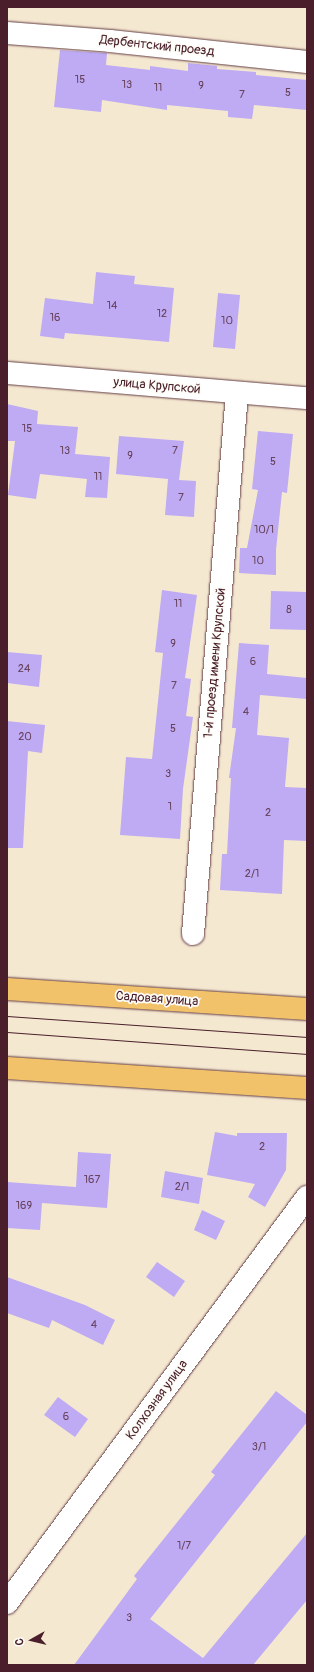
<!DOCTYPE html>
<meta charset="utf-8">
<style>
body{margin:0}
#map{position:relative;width:314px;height:1672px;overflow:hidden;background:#f5e8d1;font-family:Pangolin,sans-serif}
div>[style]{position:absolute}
.building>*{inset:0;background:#beabf3}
.roads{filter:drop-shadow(0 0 1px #643d44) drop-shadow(0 0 1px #643d44)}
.minor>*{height:22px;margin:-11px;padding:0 11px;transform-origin:11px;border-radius:11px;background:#fff}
.major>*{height:22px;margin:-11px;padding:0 11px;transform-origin:11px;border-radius:11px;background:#f2c26a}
.tram>*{height:1px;margin:-0.5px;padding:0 0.5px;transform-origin:0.5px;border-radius:0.5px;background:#4a1f2b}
span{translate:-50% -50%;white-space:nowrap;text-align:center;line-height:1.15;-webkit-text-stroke:3.5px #fdfcf7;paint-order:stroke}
.number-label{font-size:11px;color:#67425d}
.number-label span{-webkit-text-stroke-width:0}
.street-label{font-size:13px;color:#4a1f2b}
.frame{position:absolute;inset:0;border:8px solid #4a1f2b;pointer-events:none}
.north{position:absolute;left:12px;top:1620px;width:40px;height:40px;-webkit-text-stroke:3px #fdfcf7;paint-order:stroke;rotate:262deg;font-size:11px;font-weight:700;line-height:16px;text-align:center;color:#4a1f2b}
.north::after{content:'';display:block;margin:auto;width:14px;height:18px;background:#4a1f2b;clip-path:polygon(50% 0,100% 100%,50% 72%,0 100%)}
</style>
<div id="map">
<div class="building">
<i style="clip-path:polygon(60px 50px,107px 53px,106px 65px,150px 70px,150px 66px,188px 71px,188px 63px,217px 66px,217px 69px,256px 72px,256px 75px,307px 80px,307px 110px,254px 105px,252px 119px,228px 117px,228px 111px,167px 105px,167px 110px,102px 100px,101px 112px,54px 107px)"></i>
<i style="clip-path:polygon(96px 272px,135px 276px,134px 284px,174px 288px,169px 342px,65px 333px,64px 339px,40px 336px,45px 298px,93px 304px)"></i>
<i style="clip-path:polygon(218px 293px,240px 295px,235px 349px,213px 347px)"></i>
<i style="clip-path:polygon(7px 404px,38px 411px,37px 424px,78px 427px,75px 454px,110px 457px,107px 498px,85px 497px,87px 479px,40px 474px,36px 499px,8px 495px,15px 441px,7px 441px)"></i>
<i style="clip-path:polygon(258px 431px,293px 434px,287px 493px,282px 492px,276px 550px,276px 575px,239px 573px,240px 548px,247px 548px,258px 490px,252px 489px)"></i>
<i style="clip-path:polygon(119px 436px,184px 441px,179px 480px,196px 481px,194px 517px,165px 515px,168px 479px,116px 474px)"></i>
<i style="clip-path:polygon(162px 590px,197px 595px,185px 678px,191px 679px,186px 716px,193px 717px,183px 789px,180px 839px,120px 835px,126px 757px,152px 759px,163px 653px,155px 652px)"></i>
<i style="clip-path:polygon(271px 591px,307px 592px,307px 630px,270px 629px)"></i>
<i style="clip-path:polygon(239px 643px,269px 645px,267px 674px,307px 678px,307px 699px,260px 695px,257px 735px,289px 738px,285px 787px,307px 788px,307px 841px,284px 840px,282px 894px,220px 890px,222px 854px,227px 854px,231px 778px,229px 778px,236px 728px,232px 728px)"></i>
<i style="clip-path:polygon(7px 652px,42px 655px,39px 687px,7px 683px)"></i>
<i style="clip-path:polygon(7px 721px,45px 725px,42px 753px,28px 751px,23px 848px,7px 848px)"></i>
<i style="clip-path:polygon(215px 1132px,237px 1136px,237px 1133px,287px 1133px,286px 1170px,265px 1207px,248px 1197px,255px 1184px,207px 1175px)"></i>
<i style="clip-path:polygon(78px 1152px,111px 1154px,107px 1208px,42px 1203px,40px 1230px,7px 1228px,7px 1182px,76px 1187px)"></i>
<i style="clip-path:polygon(165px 1171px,203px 1178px,199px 1204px,161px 1197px)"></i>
<i style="clip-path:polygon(202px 1210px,225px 1221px,216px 1240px,194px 1230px)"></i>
<i style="clip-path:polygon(157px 1262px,185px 1281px,174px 1297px,146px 1277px)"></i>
<i style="clip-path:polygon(7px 1277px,85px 1305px,115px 1320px,103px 1345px,52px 1320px,49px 1328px,7px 1313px)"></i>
<i style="clip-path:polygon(276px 1391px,307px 1415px,307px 1422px,150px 1619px,203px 1658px,307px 1533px,307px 1600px,253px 1665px,74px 1665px,137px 1579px,134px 1576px,215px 1475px,211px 1472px)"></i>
<i style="clip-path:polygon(58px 1397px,88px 1419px,75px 1437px,44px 1415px)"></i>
</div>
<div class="roads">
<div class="minor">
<i style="left:7px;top:33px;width:103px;rotate:4.4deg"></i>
<i style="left:110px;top:41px;width:198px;rotate:6.1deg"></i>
<i style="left:7px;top:373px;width:301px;rotate:4.8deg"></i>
<i style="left:193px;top:934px;width:543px;rotate:-85.35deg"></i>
<i style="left:7px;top:1603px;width:505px;rotate:-53.54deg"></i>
</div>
<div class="major">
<i style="left:7px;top:989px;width:301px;rotate:3.8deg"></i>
<i style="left:7px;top:1068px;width:301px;rotate:3.8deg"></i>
</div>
</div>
<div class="tram">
<i style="left:7px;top:1016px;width:301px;rotate:4deg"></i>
<i style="left:7px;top:1032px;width:301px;rotate:4.2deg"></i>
</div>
<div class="number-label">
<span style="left:80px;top:80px">15</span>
<span style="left:127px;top:85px">13</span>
<span style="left:201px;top:86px">9</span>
<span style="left:158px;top:88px">11</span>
<span style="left:288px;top:93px">5</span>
<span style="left:242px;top:95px">7</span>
<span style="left:112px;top:306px">14</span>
<span style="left:162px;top:314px">12</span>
<span style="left:55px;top:318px">16</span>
<span style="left:227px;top:321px">10</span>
<span style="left:27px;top:429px">15</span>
<span style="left:65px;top:451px">13</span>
<span style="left:175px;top:451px">7</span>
<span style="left:130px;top:456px">9</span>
<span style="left:273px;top:462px">5</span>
<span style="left:98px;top:477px">11</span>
<span style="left:181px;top:498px">7</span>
<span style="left:264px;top:530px">10/1</span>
<span style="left:258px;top:561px">10</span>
<span style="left:178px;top:604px">11</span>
<span style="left:289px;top:610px">8</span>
<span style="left:173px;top:644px">9</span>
<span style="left:253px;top:662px">6</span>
<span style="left:24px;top:669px">24</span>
<span style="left:174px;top:686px">7</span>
<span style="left:246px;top:712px">4</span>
<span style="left:173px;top:729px">5</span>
<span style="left:25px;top:737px">20</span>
<span style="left:168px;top:774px">3</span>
<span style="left:170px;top:807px">1</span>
<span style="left:268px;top:813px">2</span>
<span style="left:252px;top:874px">2/1</span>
<span style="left:262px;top:1147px">2</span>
<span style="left:92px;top:1180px">167</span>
<span style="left:182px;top:1187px">2/1</span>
<span style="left:24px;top:1206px">169</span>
<span style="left:94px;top:1325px">4</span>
<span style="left:66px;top:1417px">6</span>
<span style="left:259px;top:1447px">3/1</span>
<span style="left:184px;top:1546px">1/7</span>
<span style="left:129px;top:1618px">3</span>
</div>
<div class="street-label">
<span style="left:157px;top:46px;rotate:6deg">Дербентский проезд</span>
<span style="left:157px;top:386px;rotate:5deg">улица Крупской</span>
<span style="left:215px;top:663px;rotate:-85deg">1-й проезд имени Крупской</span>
<span style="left:157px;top:999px;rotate:4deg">Садовая улица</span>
<span style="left:157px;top:1400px;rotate:-54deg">Колхозная улица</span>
</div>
<div class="frame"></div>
<div class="north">С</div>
</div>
